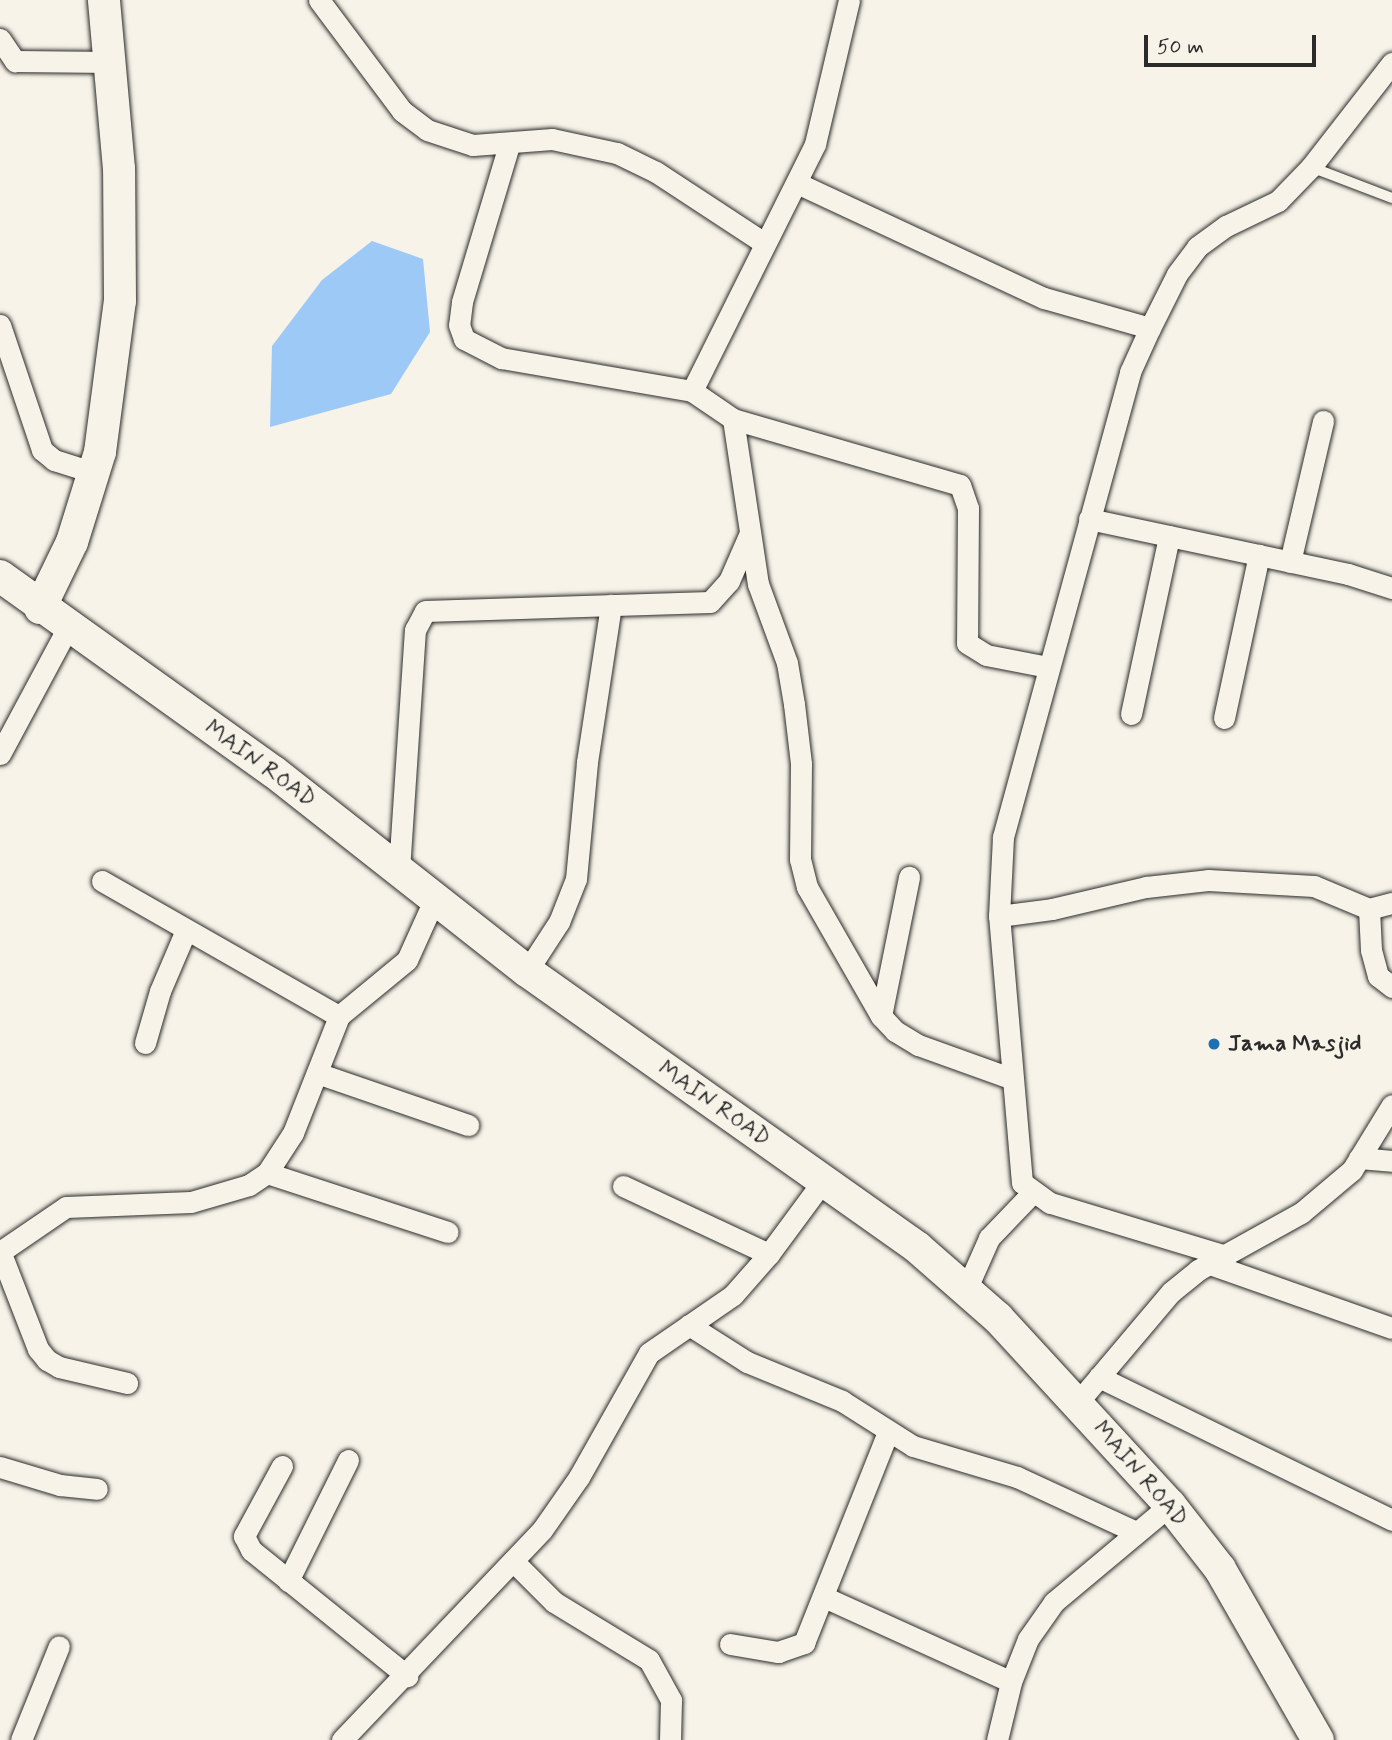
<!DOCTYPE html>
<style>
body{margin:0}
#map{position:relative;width:1392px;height:1740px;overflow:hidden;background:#f7f3e8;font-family:Mynerve,sans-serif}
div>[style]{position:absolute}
.water>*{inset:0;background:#9dc9f7}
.roads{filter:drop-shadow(0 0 2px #2b2b2b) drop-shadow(0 0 2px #2b2b2b)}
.lane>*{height:10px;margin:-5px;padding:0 5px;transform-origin:5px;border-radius:5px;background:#f7f3e8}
.street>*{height:21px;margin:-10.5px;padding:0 10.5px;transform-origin:10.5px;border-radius:10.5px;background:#f7f3e8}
.secondary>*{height:32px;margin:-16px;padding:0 16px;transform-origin:16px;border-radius:16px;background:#f7f3e8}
.dots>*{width:19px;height:19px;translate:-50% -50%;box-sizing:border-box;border:4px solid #f7f3e8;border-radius:50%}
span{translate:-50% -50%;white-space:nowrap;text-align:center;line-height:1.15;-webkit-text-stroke:7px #f7f3e8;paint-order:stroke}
.street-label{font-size:23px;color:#2b2b2b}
.poi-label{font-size:23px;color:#2b2b2b;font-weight:700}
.left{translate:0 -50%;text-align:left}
.scale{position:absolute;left:1144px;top:35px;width:172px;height:32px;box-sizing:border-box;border:4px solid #2b2b2b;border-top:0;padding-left:9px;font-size:21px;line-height:24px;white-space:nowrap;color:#2b2b2b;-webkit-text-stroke:5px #f7f3e8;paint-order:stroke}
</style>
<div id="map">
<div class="water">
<i style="clip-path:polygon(372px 241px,423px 259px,430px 332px,391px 394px,270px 427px,272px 346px,322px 280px)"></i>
</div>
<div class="roads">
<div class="lane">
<i style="left:1311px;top:167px;width:87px;rotate:20.9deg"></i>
</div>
<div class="street">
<i style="left:319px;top:0;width:139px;rotate:53.2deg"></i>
<i style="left:402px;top:111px;width:31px;rotate:37deg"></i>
<i style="left:427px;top:130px;width:48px;rotate:18.1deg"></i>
<i style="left:473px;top:145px;width:79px;rotate:-4.3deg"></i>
<i style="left:552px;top:139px;width:66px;rotate:12.2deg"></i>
<i style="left:617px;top:153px;width:43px;rotate:26deg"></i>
<i style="left:656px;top:172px;width:129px;rotate:33.3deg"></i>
<i style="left:0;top:39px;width:27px;rotate:56deg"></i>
<i style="left:15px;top:61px;width:97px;rotate:0.6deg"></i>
<i style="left:509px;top:145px;width:164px;rotate:106.7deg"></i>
<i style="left:462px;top:302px;width:23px;rotate:97deg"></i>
<i style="left:459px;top:325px;width:15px;rotate:70deg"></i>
<i style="left:464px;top:339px;width:42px;rotate:27.2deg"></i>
<i style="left:501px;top:358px;width:194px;rotate:9.8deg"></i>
<i style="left:692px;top:391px;width:50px;rotate:34.3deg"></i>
<i style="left:733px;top:419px;width:236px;rotate:16.2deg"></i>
<i style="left:960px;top:485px;width:24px;rotate:71deg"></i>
<i style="left:968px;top:508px;width:135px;rotate:90.4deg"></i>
<i style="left:967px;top:643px;width:22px;rotate:32deg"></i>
<i style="left:986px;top:655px;width:63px;rotate:11deg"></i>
<i style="left:799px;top:184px;width:270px;rotate:25deg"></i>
<i style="left:1044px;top:298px;width:110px;rotate:15.8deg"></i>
<i style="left:0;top:325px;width:132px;rotate:71.4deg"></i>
<i style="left:42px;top:450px;width:16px;rotate:40deg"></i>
<i style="left:54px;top:460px;width:43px;rotate:17.6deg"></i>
<i style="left:692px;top:391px;width:276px;rotate:-63.5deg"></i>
<i style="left:815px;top:144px;width:148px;rotate:-76.7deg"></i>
<i style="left:733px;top:419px;width:167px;rotate:81.4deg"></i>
<i style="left:758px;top:584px;width:84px;rotate:69.8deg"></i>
<i style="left:787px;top:663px;width:42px;rotate:80.3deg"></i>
<i style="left:794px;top:704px;width:60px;rotate:83.3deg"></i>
<i style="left:801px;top:764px;width:95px;rotate:90.6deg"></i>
<i style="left:800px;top:859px;width:29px;rotate:76deg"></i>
<i style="left:807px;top:887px;width:149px;rotate:60.2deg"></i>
<i style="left:881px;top:1016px;width:21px;rotate:47deg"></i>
<i style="left:895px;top:1031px;width:27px;rotate:31deg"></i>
<i style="left:918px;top:1045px;width:98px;rotate:19.7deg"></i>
<i style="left:1089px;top:519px;width:265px;rotate:12deg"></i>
<i style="left:1348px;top:574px;width:46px;rotate:17.7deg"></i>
<i style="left:1290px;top:562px;width:145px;rotate:-76.8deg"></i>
<i style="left:1131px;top:714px;width:182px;rotate:-77.9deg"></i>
<i style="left:1224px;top:718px;width:167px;rotate:-77.9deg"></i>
<i style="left:0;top:754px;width:144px;rotate:-61.8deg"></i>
<i style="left:399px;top:870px;width:241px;rotate:-86.2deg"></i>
<i style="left:415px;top:630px;width:21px;rotate:-62deg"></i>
<i style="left:425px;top:611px;width:285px;rotate:-1.8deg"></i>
<i style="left:710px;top:602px;width:28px;rotate:-48deg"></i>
<i style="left:729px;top:581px;width:52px;rotate:-66.4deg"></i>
<i style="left:102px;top:881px;width:273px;rotate:29.7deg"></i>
<i style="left:1369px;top:909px;width:24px;rotate:-15deg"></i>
<i style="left:999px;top:916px;width:53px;rotate:-7.5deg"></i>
<i style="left:1052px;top:909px;width:97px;rotate:-13.2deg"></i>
<i style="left:1146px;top:887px;width:62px;rotate:-6.4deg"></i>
<i style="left:1208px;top:880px;width:106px;rotate:3.2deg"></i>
<i style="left:1314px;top:886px;width:60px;rotate:22.7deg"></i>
<i style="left:1369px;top:909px;width:41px;rotate:87.2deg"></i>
<i style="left:1371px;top:950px;width:27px;rotate:75deg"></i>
<i style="left:1378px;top:976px;width:18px;rotate:38deg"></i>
<i style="left:527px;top:971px;width:59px;rotate:-56.9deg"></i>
<i style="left:559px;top:922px;width:46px;rotate:-68.4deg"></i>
<i style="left:576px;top:879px;width:118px;rotate:-84.6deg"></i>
<i style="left:587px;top:762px;width:159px;rotate:-81.3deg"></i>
<i style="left:881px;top:1016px;width:142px;rotate:-78.6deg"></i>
<i style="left:145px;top:1043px;width:54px;rotate:-73.9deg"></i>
<i style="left:160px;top:991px;width:66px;rotate:-66.9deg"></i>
<i style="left:317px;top:1073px;width:160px;rotate:19deg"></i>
<i style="left:1359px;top:1158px;width:33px;rotate:5deg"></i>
<i style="left:267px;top:1173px;width:190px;rotate:18.1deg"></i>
<i style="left:623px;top:1186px;width:161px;rotate:25deg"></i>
<i style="left:0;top:1251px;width:105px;rotate:68.8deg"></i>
<i style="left:38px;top:1349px;width:14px;rotate:51deg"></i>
<i style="left:47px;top:1360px;width:14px;rotate:30deg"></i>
<i style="left:59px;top:1367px;width:70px;rotate:13.2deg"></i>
<i style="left:0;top:1252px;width:80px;rotate:-34.3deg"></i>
<i style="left:66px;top:1207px;width:125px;rotate:-2.3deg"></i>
<i style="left:191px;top:1202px;width:60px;rotate:-16.3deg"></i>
<i style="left:249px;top:1185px;width:22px;rotate:-34deg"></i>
<i style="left:267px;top:1173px;width:48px;rotate:-57deg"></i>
<i style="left:293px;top:1133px;width:126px;rotate:-68.5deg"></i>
<i style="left:339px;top:1016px;width:88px;rotate:-39.5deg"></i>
<i style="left:407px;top:960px;width:68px;rotate:-65.7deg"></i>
<i style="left:1226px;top:1256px;width:184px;rotate:-163.2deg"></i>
<i style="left:1050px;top:1203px;width:34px;rotate:-144deg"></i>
<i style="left:1022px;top:1183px;width:268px;rotate:-94.9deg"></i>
<i style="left:999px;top:916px;width:79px;rotate:-87.1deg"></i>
<i style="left:1003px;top:837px;width:482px;rotate:-74.7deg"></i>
<i style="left:1130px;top:372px;width:48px;rotate:-65.6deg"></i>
<i style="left:1150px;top:328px;width:60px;rotate:-63.4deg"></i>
<i style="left:1177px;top:274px;width:34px;rotate:-53deg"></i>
<i style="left:1197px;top:247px;width:36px;rotate:-36deg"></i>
<i style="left:1226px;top:226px;width:58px;rotate:-25.7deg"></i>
<i style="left:1278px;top:201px;width:47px;rotate:-45.9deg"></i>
<i style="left:1311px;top:167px;width:132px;rotate:-52.1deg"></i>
<i style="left:1210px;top:1264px;width:193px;rotate:19.4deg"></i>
<i style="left:966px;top:1290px;width:57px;rotate:-66.1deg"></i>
<i style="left:989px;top:1238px;width:62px;rotate:-46.3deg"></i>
<i style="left:689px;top:1325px;width:69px;rotate:32.5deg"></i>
<i style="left:747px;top:1362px;width:103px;rotate:22.3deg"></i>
<i style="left:842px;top:1401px;width:84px;rotate:32.4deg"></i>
<i style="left:913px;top:1446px;width:109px;rotate:16.6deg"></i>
<i style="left:1017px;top:1477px;width:129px;rotate:24.8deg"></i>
<i style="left:1099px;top:1377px;width:326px;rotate:26deg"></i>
<i style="left:1078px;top:1402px;width:144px;rotate:-49.8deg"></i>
<i style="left:1171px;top:1292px;width:35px;rotate:-39deg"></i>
<i style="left:1198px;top:1270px;width:118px;rotate:-29deg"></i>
<i style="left:1301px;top:1213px;width:67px;rotate:-40.1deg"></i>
<i style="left:1352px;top:1170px;width:76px;rotate:-58.4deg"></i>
<i style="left:282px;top:1466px;width:80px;rotate:118.5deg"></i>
<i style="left:244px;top:1536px;width:16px;rotate:63deg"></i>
<i style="left:251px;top:1550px;width:201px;rotate:38.9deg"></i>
<i style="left:0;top:1467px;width:63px;rotate:16.7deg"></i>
<i style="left:60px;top:1485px;width:37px;rotate:6deg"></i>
<i style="left:513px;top:1561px;width:58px;rotate:45deg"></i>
<i style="left:554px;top:1602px;width:111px;rotate:31.4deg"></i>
<i style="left:649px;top:1660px;width:46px;rotate:61.2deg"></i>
<i style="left:671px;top:1700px;width:40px;rotate:91.4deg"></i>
<i style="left:288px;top:1581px;width:135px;rotate:-63.6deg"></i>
<i style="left:824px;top:1597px;width:205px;rotate:24.4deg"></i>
<i style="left:730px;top:1644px;width:49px;rotate:9.5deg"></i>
<i style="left:778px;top:1652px;width:28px;rotate:-19deg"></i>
<i style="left:804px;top:1643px;width:227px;rotate:-68.3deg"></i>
<i style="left:21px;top:1740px;width:101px;rotate:-68deg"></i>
<i style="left:342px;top:1740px;width:290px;rotate:-46.4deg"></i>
<i style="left:542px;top:1530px;width:65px;rotate:-55.1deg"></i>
<i style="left:579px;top:1477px;width:142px;rotate:-60.6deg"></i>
<i style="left:649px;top:1353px;width:102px;rotate:-34.6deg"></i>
<i style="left:733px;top:1295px;width:55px;rotate:-48.7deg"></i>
<i style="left:769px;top:1254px;width:91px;rotate:-53.5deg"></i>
<i style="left:997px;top:1740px;width:60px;rotate:-76.4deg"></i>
<i style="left:1011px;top:1682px;width:46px;rotate:-68.4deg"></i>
<i style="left:1028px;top:1639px;width:45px;rotate:-54.9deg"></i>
<i style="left:1054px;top:1602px;width:151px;rotate:-39.9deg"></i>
</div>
<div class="secondary">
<i style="left:0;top:576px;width:337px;rotate:35.6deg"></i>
<i style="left:274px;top:772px;width:322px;rotate:38.2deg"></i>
<i style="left:527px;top:971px;width:479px;rotate:35.3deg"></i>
<i style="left:918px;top:1248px;width:106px;rotate:41.2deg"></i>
<i style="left:998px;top:1318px;width:254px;rotate:47.4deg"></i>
<i style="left:1170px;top:1505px;width:81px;rotate:52deg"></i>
<i style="left:1220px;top:1569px;width:197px;rotate:60.2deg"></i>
<i style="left:40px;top:608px;width:73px;rotate:-64.1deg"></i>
<i style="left:72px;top:542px;width:94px;rotate:-72.7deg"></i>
<i style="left:100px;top:452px;width:152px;rotate:-82.5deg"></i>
<i style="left:120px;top:301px;width:132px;rotate:-90.4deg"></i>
<i style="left:119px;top:169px;width:170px;rotate:-95.1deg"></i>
</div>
</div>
<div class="dots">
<i style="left:1214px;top:1044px;background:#1f6fb2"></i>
</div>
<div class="street-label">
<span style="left:260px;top:764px;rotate:36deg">MAIN ROAD</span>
<span style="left:714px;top:1104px;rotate:35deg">MAIN ROAD</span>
<span style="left:1140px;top:1474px;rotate:49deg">MAIN ROAD</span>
</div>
<div class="poi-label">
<span class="left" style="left:1228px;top:1044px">Jama Masjid</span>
</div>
<div class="scale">50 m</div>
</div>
